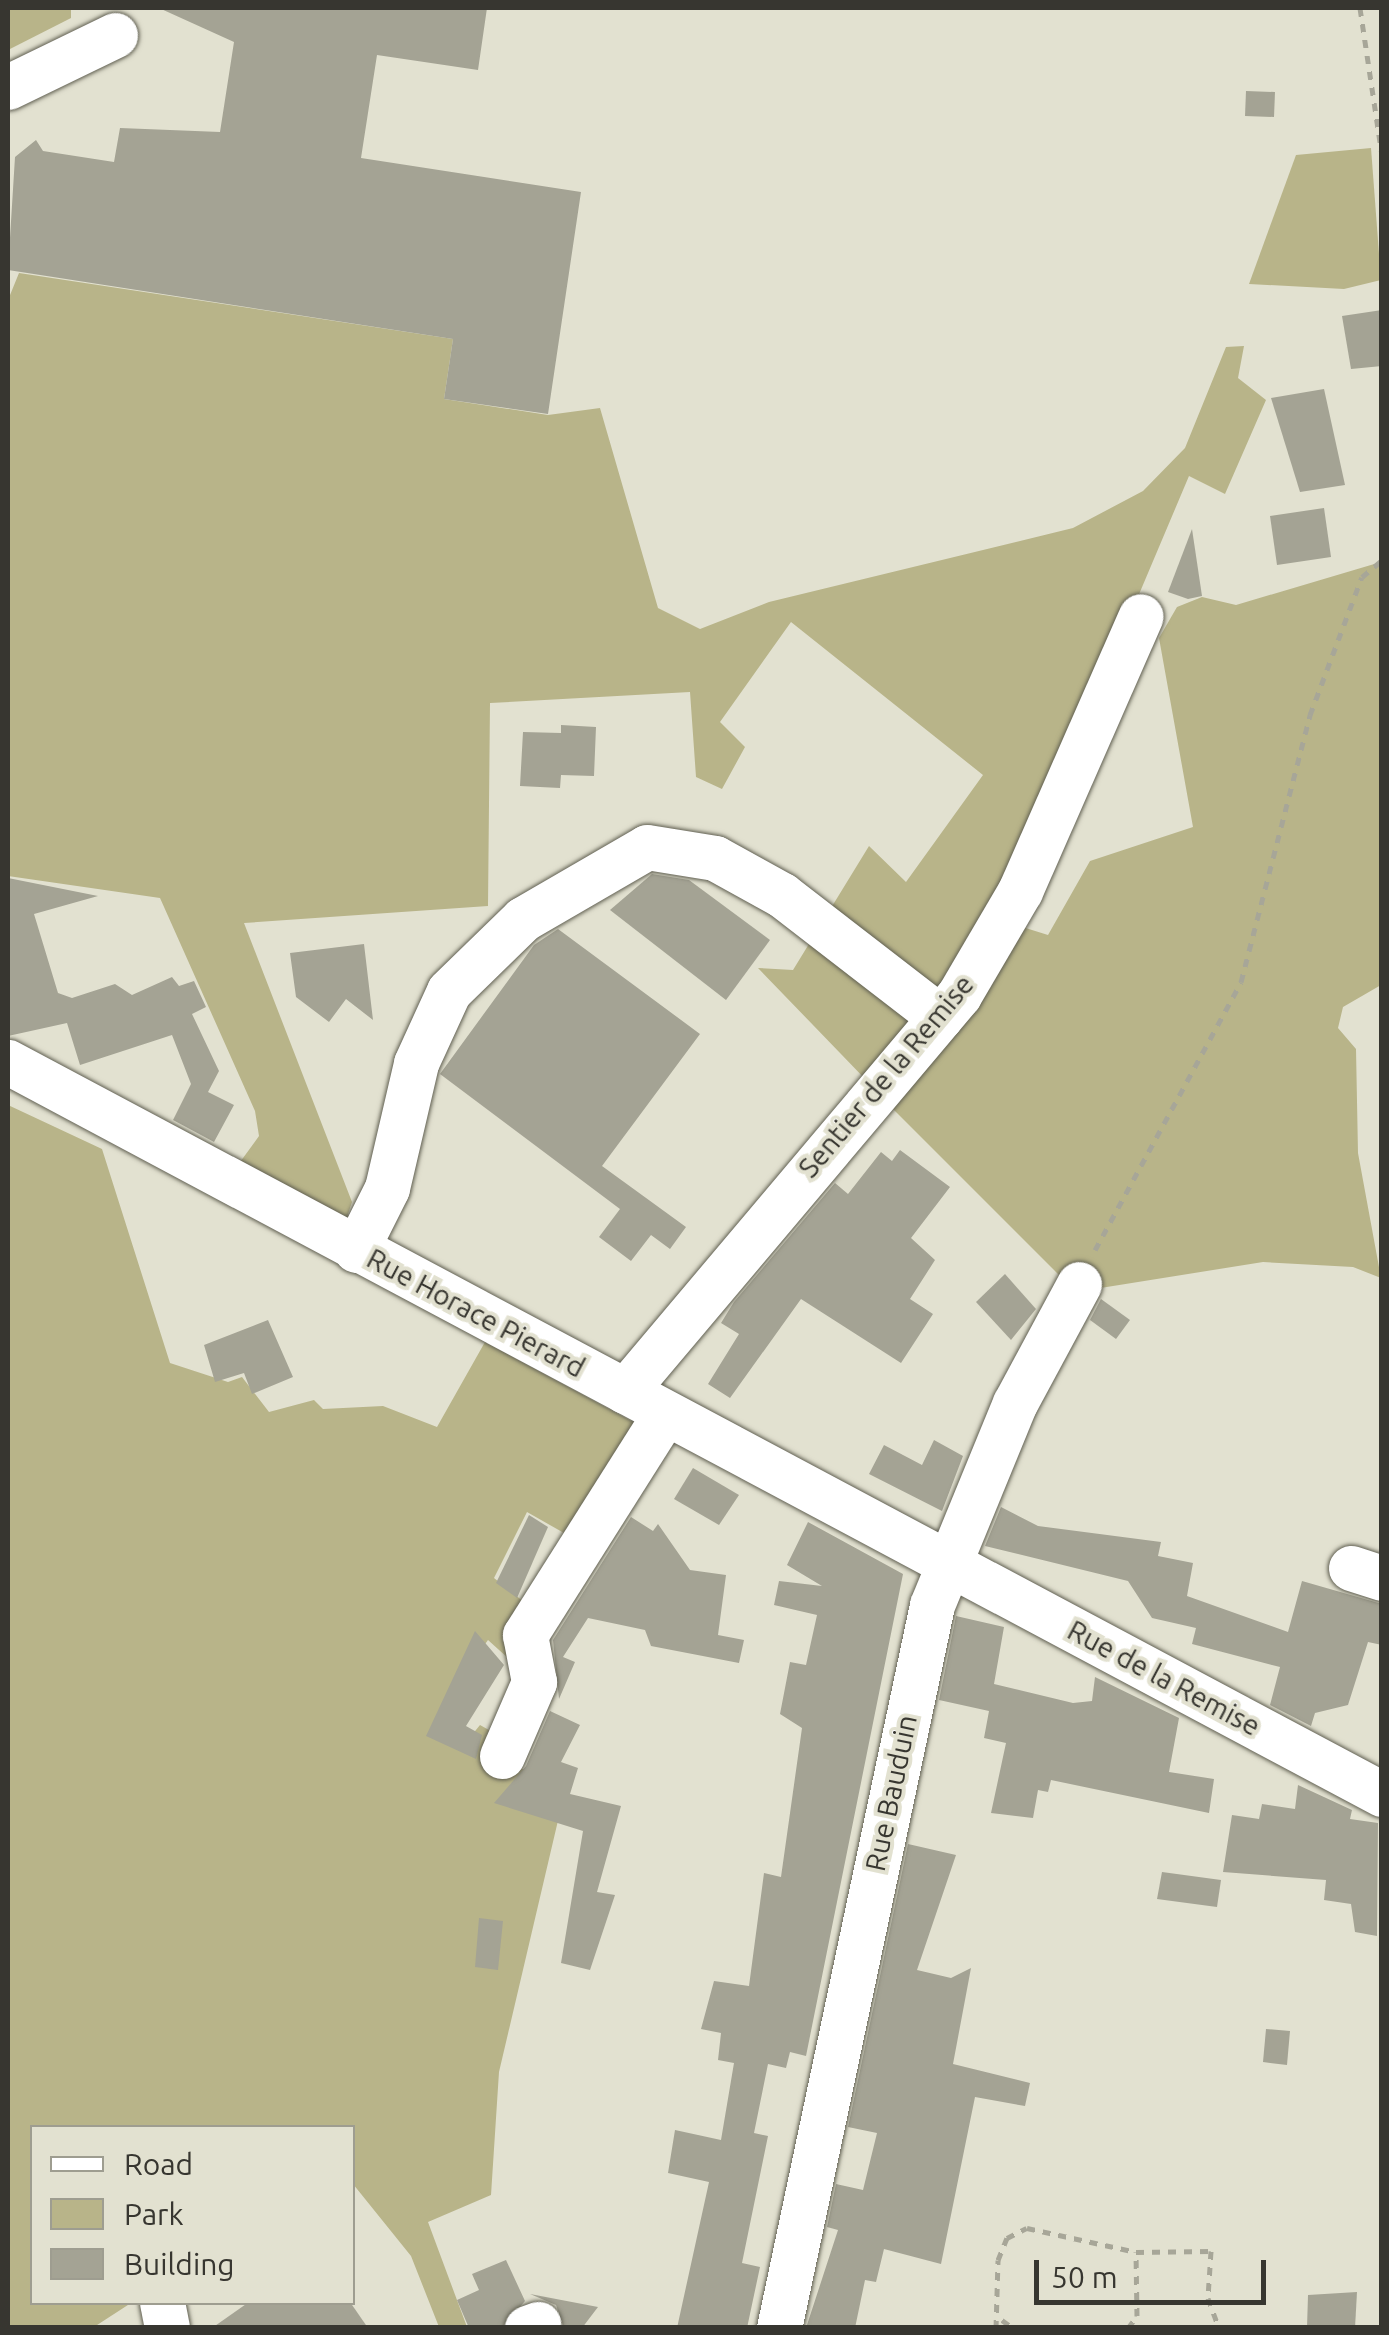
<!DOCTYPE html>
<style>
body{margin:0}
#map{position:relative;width:1389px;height:2335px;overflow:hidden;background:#e2e1d0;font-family:Ubuntu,sans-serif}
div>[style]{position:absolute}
.green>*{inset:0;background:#b8b489}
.building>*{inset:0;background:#a4a394}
.path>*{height:5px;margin-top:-2.5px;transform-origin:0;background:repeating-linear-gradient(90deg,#a7a698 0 8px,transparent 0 16px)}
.roads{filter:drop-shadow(0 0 2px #605f51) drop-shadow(0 0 2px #605f51)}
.minor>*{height:45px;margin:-22.5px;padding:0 22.5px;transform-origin:22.5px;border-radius:22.5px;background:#fff}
span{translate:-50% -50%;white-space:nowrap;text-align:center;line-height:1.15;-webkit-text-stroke:8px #e2e1d0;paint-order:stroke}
.street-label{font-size:28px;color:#373630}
.frame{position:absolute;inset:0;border:10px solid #373630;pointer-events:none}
.legend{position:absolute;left:30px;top:2125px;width:325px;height:180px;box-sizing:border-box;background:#e2e1d0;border:2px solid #9e9d90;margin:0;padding:12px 18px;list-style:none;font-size:30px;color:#373630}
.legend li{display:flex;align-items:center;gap:20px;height:50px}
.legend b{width:50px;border:2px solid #9e9d90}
.scale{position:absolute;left:1034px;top:2260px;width:232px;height:45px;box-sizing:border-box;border:5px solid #373630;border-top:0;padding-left:12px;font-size:30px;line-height:35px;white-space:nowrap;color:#373630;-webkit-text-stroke:8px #e2e1d0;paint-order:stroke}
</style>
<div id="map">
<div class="green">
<i style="clip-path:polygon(8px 8px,71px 8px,71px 18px,8px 50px)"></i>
<i style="clip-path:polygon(1371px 148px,1381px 280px,1344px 289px,1249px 284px,1296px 155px)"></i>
<i style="clip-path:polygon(19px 273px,453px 339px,444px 399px,548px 415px,600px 408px,658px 608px,700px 629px,769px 602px,1073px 528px,1143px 491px,1185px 448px,1226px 347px,1244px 346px,1238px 378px,1266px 400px,1225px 494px,1189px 476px,1017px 883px,868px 1082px,758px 968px,793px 970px,869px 846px,906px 882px,983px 775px,791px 622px,720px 722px,745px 747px,722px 789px,696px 777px,690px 692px,490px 703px,488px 906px,244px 923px,352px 1202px,346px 1220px,235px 1169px,259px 1136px,255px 1111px,160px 898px,8px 876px,8px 300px)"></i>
<i style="clip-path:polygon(1381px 562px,1381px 985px,1343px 1007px,1338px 1028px,1356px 1049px,1358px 1153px,1381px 1278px,1353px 1267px,1263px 1262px,1088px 1290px,1065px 1281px,891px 1107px,1010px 923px,1048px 935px,1090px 861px,1193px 827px,1159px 638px,1177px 607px,1202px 597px,1236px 605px)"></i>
<i style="clip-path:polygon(8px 1105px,102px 1149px,170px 1363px,228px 1382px,242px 1377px,269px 1412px,314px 1400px,323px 1409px,383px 1406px,437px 1427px,485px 1342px,637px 1424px,571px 1537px,527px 1512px,494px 1578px,529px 1606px,509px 1659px,488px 1640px,444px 1702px,467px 1741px,480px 1725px,496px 1734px,494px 1751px,564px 1795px,499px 2072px,491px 2195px,428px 2222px,467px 2327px,439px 2327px,411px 2256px,353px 2184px,352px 2128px,32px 2128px,32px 2302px,131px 2303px,94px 2327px,8px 2327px)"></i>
</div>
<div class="building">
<i style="clip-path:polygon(159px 8px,487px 8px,478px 70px,377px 55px,361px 158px,581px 192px,548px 414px,444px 399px,453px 339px,8px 270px,15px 157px,36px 140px,43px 151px,114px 162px,120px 128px,220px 132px,234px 42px)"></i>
<i style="clip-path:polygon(1246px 91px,1275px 92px,1274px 117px,1245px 116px)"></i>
<i style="clip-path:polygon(1382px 310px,1382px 366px,1351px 369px,1342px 316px)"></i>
<i style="clip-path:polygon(1324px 389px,1345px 485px,1300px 492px,1271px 398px)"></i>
<i style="clip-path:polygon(1324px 508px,1331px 557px,1277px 565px,1270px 516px)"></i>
<i style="clip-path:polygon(1192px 529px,1202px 596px,1188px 599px,1168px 592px)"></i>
<i style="clip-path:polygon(561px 725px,596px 727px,594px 776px,561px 775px,560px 788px,520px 786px,523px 732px,561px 733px)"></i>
<i style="clip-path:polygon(652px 874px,689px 880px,770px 940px,726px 1000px,610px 910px)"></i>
<i style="clip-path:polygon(8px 878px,98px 896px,34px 914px,58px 993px,72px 998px,115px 984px,132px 995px,172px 977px,179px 986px,194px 981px,206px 1007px,192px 1014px,219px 1071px,208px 1092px,234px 1105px,214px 1142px,173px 1120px,191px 1084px,172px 1035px,80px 1065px,67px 1023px,8px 1036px)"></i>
<i style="clip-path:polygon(558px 929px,700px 1034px,602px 1166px,686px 1227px,670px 1249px,651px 1235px,631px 1261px,599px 1237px,620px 1209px,440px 1074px,534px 945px)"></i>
<i style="clip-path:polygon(364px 944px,373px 1020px,346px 999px,329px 1022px,296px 997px,290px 953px)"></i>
<i style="clip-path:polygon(900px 1150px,950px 1187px,911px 1238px,935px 1260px,910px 1299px,933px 1314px,901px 1363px,801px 1299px,730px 1398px,708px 1384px,739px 1334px,721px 1323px,734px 1302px,835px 1183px,848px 1194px,881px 1152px,892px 1161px)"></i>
<i style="clip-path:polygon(1005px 1274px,1036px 1309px,1011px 1340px,976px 1302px)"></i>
<i style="clip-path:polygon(1101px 1299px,1130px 1320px,1116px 1339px,1090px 1320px)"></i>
<i style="clip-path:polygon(268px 1320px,293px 1377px,252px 1394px,244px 1373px,215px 1382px,204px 1345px)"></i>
<i style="clip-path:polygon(934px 1440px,963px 1456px,942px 1511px,869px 1474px,884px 1445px,922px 1465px)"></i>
<i style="clip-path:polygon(693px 1468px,739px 1495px,719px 1525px,674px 1499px)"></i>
<i style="clip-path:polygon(1001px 1507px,1038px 1526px,1161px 1542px,1158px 1556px,1193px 1563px,1187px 1596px,1288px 1632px,1302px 1581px,1382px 1604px,1382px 1645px,1368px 1642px,1348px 1705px,1315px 1713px,1311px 1726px,1270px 1705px,1280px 1667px,1192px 1644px,1196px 1628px,1152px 1618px,1128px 1581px,985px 1546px)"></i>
<i style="clip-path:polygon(529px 1515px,548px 1527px,517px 1598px,496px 1583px)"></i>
<i style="clip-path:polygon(631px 1517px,653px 1531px,658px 1524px,690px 1570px,726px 1575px,718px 1635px,744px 1640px,739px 1663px,651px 1646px,645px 1630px,588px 1618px,563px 1657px,575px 1662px,559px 1699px,553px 1640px)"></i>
<i style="clip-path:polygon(808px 1522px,903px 1574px,806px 2056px,790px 2052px,786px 2068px,768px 2064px,754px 2133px,768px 2136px,742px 2263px,760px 2267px,747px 2328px,677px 2328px,709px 2182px,668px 2173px,675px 2130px,721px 2140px,734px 2063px,718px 2060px,721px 2033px,701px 2029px,714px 1981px,749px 1986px,764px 1873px,781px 1877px,802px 1728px,780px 1714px,790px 1662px,806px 1665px,817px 1615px,774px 1605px,779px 1581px,822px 1586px,787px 1565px)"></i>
<i style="clip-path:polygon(956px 1616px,1004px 1627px,994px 1684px,1073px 1703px,1092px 1701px,1095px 1677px,1179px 1718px,1169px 1772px,1214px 1779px,1209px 1813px,1051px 1780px,1048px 1792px,1038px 1790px,1033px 1818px,991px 1813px,1006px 1743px,984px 1738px,989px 1711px,939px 1700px)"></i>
<i style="clip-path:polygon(475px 1631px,504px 1665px,466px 1726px,482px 1735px,476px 1759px,426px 1736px)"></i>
<i style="clip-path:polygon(550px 1711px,580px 1725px,561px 1762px,578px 1768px,570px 1794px,621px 1806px,597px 1892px,615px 1895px,590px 1970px,561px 1963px,583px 1831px,494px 1803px,526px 1766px)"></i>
<i style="clip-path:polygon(1298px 1785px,1352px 1810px,1350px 1819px,1378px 1823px,1377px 1936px,1355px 1932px,1351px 1904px,1324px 1900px,1326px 1880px,1223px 1872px,1232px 1815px,1259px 1819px,1262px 1804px,1295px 1809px)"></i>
<i style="clip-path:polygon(908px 1844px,956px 1855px,917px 1970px,951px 1978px,971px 1968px,953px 2064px,1030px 2083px,1025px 2106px,975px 2097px,941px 2264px,884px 2249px,876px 2282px,865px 2280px,855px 2328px,806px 2328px,838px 2230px,827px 2227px,836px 2184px,863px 2190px,877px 2133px,848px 2127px)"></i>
<i style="clip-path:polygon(1162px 1872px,1221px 1880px,1217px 1907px,1157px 1899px)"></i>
<i style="clip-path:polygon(479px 1918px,503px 1921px,498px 1970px,475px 1967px)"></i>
<i style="clip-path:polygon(1266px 2029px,1290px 2031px,1287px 2065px,1263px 2062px)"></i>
<i style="clip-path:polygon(506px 2260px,525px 2301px,501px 2328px,469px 2328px,457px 2300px,479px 2290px,472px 2274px)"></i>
<i style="clip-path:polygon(1357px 2292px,1355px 2328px,1307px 2328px,1308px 2295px)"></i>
<i style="clip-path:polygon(530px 2294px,598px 2307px,582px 2328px,564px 2328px,556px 2305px)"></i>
<i style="clip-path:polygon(249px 2302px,350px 2302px,368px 2328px,212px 2328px)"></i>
</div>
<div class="path">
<i style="left:1360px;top:8px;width:149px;rotate:81.5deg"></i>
<i style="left:1095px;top:1250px;width:305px;rotate:-61.4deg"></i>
<i style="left:1241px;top:982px;width:276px;rotate:-75.5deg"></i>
<i style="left:1310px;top:715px;width:147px;rotate:-69.4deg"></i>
<i style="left:1362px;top:577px;width:26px;rotate:-40deg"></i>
<i style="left:1002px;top:2320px;width:14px;rotate:36deg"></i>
<i style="left:996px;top:2328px;width:68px;rotate:-88.3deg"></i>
<i style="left:998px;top:2260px;width:24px;rotate:-68deg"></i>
<i style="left:1007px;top:2238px;width:22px;rotate:-27deg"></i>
<i style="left:1027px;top:2228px;width:112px;rotate:12.4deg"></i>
<i style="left:1136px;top:2252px;width:75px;rotate:-0.8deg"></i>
<i style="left:1211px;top:2251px;width:47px;rotate:93.7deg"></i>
<i style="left:1208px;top:2298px;width:32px;rotate:70deg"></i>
<i style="left:1128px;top:2328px;width:15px;rotate:-53deg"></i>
<i style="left:1137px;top:2316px;width:64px;rotate:-90.9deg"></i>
</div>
<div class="roads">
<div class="minor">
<i style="left:8px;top:87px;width:119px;rotate:-25.9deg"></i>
<i style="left:8px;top:1062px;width:1557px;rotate:28.05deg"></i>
<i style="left:356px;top:1250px;width:69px;rotate:-63.4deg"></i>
<i style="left:387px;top:1188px;width:128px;rotate:-76.9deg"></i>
<i style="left:416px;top:1063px;width:79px;rotate:-65.4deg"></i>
<i style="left:449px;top:991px;width:103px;rotate:-44.2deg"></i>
<i style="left:523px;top:919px;width:143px;rotate:-30.1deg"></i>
<i style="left:647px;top:847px;width:69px;rotate:9.2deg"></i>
<i style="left:715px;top:858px;width:77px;rotate:28.9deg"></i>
<i style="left:782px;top:895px;width:200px;rotate:37.7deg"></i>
<i style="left:625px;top:1391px;width:518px;rotate:-49.85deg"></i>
<i style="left:959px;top:995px;width:121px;rotate:-59.6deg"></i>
<i style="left:1020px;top:891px;width:300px;rotate:-66.3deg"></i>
<i style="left:1351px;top:1568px;width:33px;rotate:18deg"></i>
<i style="left:502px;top:1756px;width:81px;rotate:-66.6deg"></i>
<i style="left:534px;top:1682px;width:48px;rotate:-100.8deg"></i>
<i style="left:525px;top:1635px;width:260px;rotate:-57.7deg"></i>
<i style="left:162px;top:2302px;width:26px;rotate:79deg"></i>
<i style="left:527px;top:2328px;width:12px;rotate:-20deg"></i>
<i style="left:779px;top:2328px;width:739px;rotate:-78.05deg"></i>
<i style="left:932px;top:1605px;width:218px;rotate:-67.7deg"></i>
<i style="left:1015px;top:1403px;width:135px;rotate:-61.7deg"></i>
</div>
</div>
<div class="street-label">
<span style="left:886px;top:1076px;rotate:-50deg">Sentier de la Remise</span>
<span style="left:476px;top:1313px;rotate:28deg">Rue Horace Pierard</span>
<span style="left:1164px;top:1678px;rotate:28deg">Rue de la Remise</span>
<span style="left:891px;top:1793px;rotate:-78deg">Rue Bauduin</span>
</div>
<div class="frame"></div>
<ul class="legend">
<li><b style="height:12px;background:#fff"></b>Road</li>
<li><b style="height:28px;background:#b8b489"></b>Park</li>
<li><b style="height:28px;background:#a4a394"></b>Building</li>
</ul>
<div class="scale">50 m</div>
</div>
